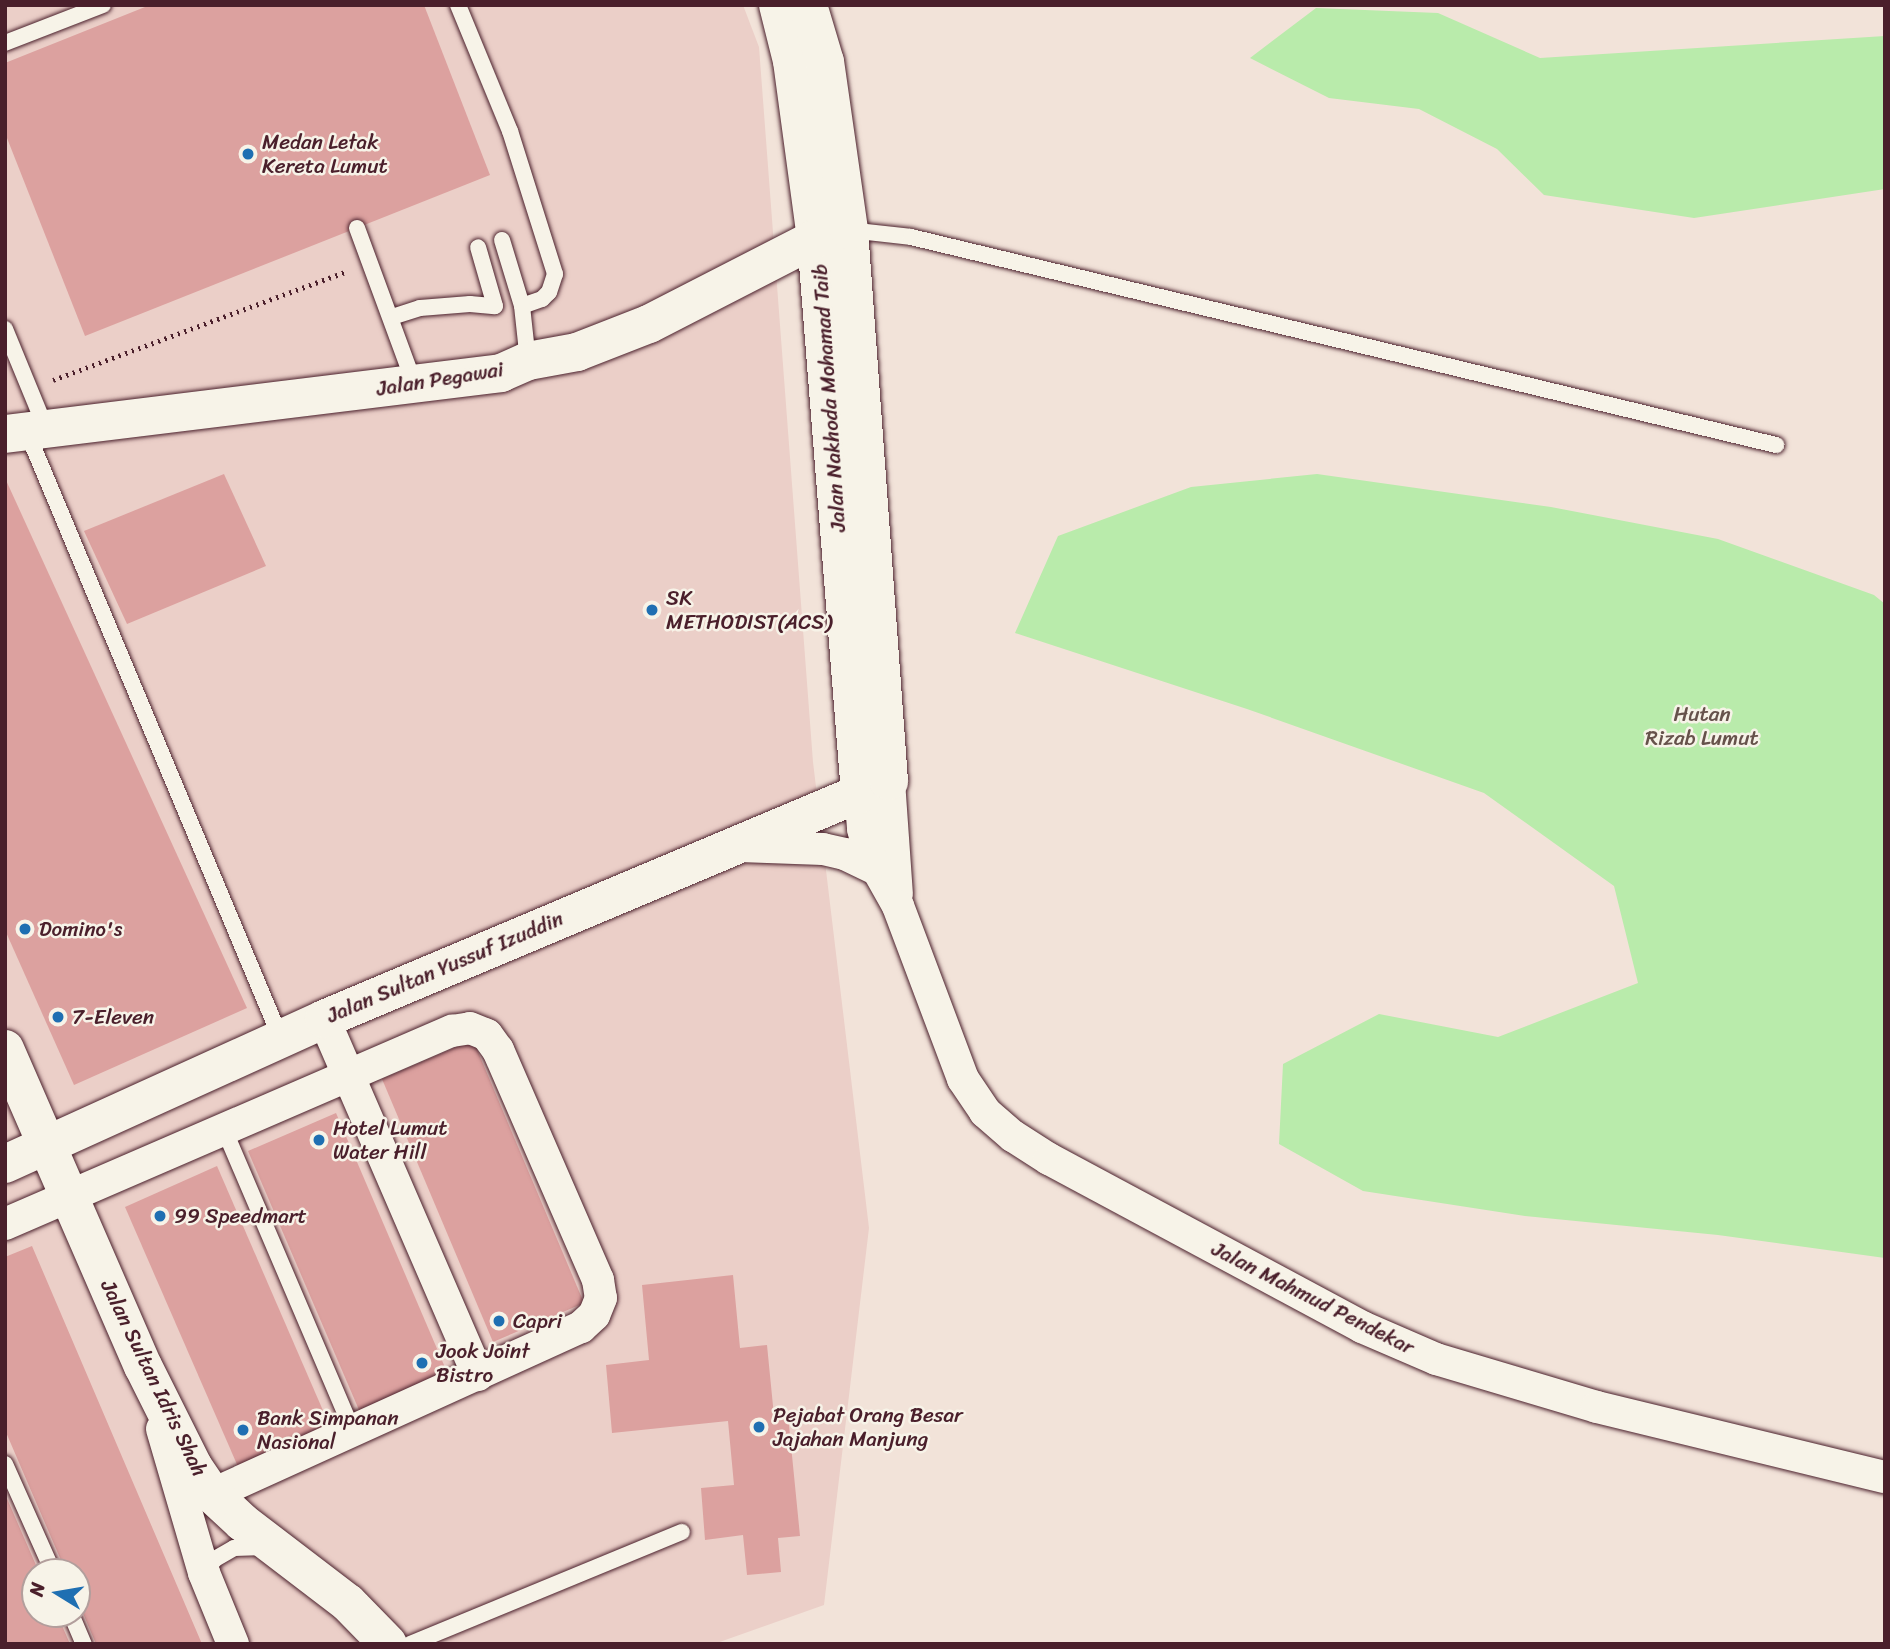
<!DOCTYPE html>
<style>
body{margin:0}
#map{position:relative;width:1890px;height:1649px;overflow:hidden;background:#f2e3d9;font-family:Sriracha,sans-serif}
div>[style]{position:absolute}
.built>*{inset:0;background:#ebcfc8}
.green>*{inset:0;background:#b9ebab}
.building>*{inset:0;background:#dca19f}
.path>*{height:4.5px;margin-top:-2.25px;transform-origin:0;background:repeating-linear-gradient(90deg,#4a1f2b 0 2px,transparent 0 7px)}
.roads{filter:drop-shadow(0 0 2px #4a1f2b) drop-shadow(0 0 2px #4a1f2b)}
.service>*{height:16px;margin:-8px;padding:0 8px;transform-origin:8px;border-radius:8px;background:#f7f3e8}
.minor>*{height:32px;margin:-16px;padding:0 16px;transform-origin:16px;border-radius:16px;background:#f7f3e8}
.tertiary>*{height:38px;margin:-19px;padding:0 19px;transform-origin:19px;border-radius:19px;background:#f7f3e8}
.dots>*{width:19px;height:19px;translate:-50% -50%;box-sizing:border-box;border:4px solid #f7f3e8;border-radius:50%}
span{translate:-50% -50%;white-space:nowrap;text-align:center;line-height:1.15;-webkit-text-stroke:5px #f7f3e8;paint-order:stroke}
.poi-label{font-size:21px;color:#4a1f2b}
.left{translate:0 -50%;text-align:left}
.street-label{font-size:21px;color:#4a1f2b}
.park-label{font-size:21px;color:#66524b}
.frame{position:absolute;inset:0;border:7px solid #4a1f2b;pointer-events:none}
.north{position:absolute;left:21px;top:1558px;width:70px;height:70px;box-sizing:border-box;background:#f7f3e8;border:2px solid #b29e9c;border-radius:50%;rotate:281deg;font-size:19px;font-weight:700;line-height:28px;text-align:center;color:#4a1f2b}
.north::after{content:'';display:block;margin:auto;width:24px;height:32px;background:#1f6fb2;clip-path:polygon(50% 0,100% 100%,50% 72%,0 100%)}
</style>
<div id="map">
<div class="built">
<i style="clip-path:polygon(evenodd,5px 5px,743px 5px,759px 47px,813px 762px,869px 1228px,824px 1605px,714px 1644px,5px 1644px,5px 5px,35px 1572px,77px 1572px,77px 1614px,35px 1614px,35px 1572px)"></i>
</div>
<div class="green">
<i style="clip-path:polygon(1316px 8px,1438px 13px,1540px 58px,1885px 36px,1885px 189px,1694px 218px,1544px 195px,1497px 149px,1419px 109px,1329px 98px,1250px 58px)"></i>
<i style="clip-path:polygon(1317px 474px,1551px 507px,1718px 539px,1874px 595px,1885px 604px,1885px 1258px,1718px 1235px,1525px 1216px,1363px 1191px,1279px 1144px,1283px 1064px,1379px 1014px,1498px 1037px,1638px 983px,1614px 886px,1484px 793px,1247px 709px,1015px 633px,1058px 536px,1191px 487px)"></i>
</div>
<div class="building">
<i style="clip-path:polygon(150px 5px,424px 5px,490px 175px,85px 336px,5px 133px,5px 63px)"></i>
<i style="clip-path:polygon(224px 474px,266px 566px,127px 624px,84px 531px)"></i>
<i style="clip-path:polygon(5px 478px,247px 1008px,74px 1085px,5px 930px)"></i>
<i style="clip-path:polygon(473px 1040px,584px 1303px,493px 1342px,382px 1079px)"></i>
<i style="clip-path:polygon(336px 1113px,447px 1372px,359px 1410px,248px 1151px)"></i>
<i style="clip-path:polygon(217px 1166px,331px 1429px,239px 1469px,125px 1207px)"></i>
<i style="clip-path:polygon(32px 1246px,202px 1644px,96px 1644px,77px 1599px,77px 1572px,66px 1572px,5px 1430px,5px 1257px)"></i>
<i style="clip-path:polygon(733px 1275px,740px 1348px,767px 1345px,774px 1416px,788px 1415px,800px 1536px,778px 1538px,781px 1572px,747px 1575px,743px 1535px,705px 1540px,701px 1488px,734px 1485px,728px 1421px,612px 1433px,606px 1365px,649px 1360px,642px 1285px)"></i>
<i style="clip-path:polygon(5px 1494px,39px 1572px,35px 1572px,35px 1614px,57px 1614px,70px 1644px,5px 1644px)"></i>
</div>
<div class="path">
<i style="left:53px;top:380px;width:314px;rotate:-20.3deg"></i>
</div>
<div class="roads">
<div class="service">
<i style="left:458px;top:5px;width:136px;rotate:67.6deg"></i>
<i style="left:510px;top:131px;width:150px;rotate:72.5deg"></i>
<i style="left:555px;top:274px;width:19px;rotate:108deg"></i>
<i style="left:549px;top:292px;width:10px;rotate:135deg"></i>
<i style="left:542px;top:299px;width:21px;rotate:161deg"></i>
<i style="left:5px;top:43px;width:105px;rotate:-21.2deg"></i>
<i style="left:357px;top:228px;width:165px;rotate:69.8deg"></i>
<i style="left:849px;top:230px;width:62px;rotate:6.4deg"></i>
<i style="left:911px;top:237px;width:890px;rotate:13.52deg"></i>
<i style="left:502px;top:240px;width:69px;rotate:73.1deg"></i>
<i style="left:522px;top:306px;width:55px;rotate:83.8deg"></i>
<i style="left:392px;top:317px;width:29px;rotate:-18deg"></i>
<i style="left:420px;top:308px;width:50px;rotate:-4.6deg"></i>
<i style="left:470px;top:304px;width:25px;rotate:5deg"></i>
<i style="left:495px;top:306px;width:61px;rotate:-106.1deg"></i>
<i style="left:5px;top:329px;width:108px;rotate:67.7deg"></i>
<i style="left:27px;top:432px;width:658px;rotate:67.29deg"></i>
<i style="left:224px;top:1129px;width:329px;rotate:66.9deg"></i>
<i style="left:5px;top:1464px;width:118px;rotate:66deg"></i>
<i style="left:204px;top:1573px;width:18px;rotate:-52deg"></i>
<i style="left:215px;top:1559px;width:22px;rotate:-30deg"></i>
<i style="left:234px;top:1548px;width:31px;rotate:-2deg"></i>
<i style="left:71px;top:1614px;width:33px;rotate:67deg"></i>
<i style="left:410px;top:1644px;width:294px;rotate:-22.4deg"></i>
</div>
<div class="minor">
<i style="left:889px;top:781px;width:113px;rotate:86deg"></i>
<i style="left:860px;top:793px;width:36px;rotate:85deg"></i>
<i style="left:863px;top:829px;width:30px;rotate:75deg"></i>
<i style="left:871px;top:858px;width:55px;rotate:60.6deg"></i>
<i style="left:898px;top:906px;width:185px;rotate:69.4deg"></i>
<i style="left:963px;top:1079px;width:40px;rotate:56deg"></i>
<i style="left:985px;top:1112px;width:37px;rotate:41deg"></i>
<i style="left:1013px;top:1136px;width:43px;rotate:32.6deg"></i>
<i style="left:1049px;top:1159px;width:355px;rotate:28.2deg"></i>
<i style="left:1362px;top:1327px;width:81px;rotate:23.4deg"></i>
<i style="left:1436px;top:1359px;width:168px;rotate:16.6deg"></i>
<i style="left:1597px;top:1407px;width:296px;rotate:13.7deg"></i>
<i style="left:740px;top:846px;width:83px;rotate:2.1deg"></i>
<i style="left:823px;top:849px;width:23px;rotate:13deg"></i>
<i style="left:845px;top:854px;width:37px;rotate:26deg"></i>
<i style="left:324px;top:1019px;width:388px;rotate:66.6deg"></i>
<i style="left:5px;top:1224px;width:487px;rotate:-23.4deg"></i>
<i style="left:452px;top:1031px;width:18px;rotate:-9deg"></i>
<i style="left:470px;top:1028px;width:18px;rotate:22deg"></i>
<i style="left:487px;top:1035px;width:19px;rotate:54deg"></i>
<i style="left:498px;top:1050px;width:251px;rotate:66.5deg"></i>
<i style="left:598px;top:1280px;width:18px;rotate:81deg"></i>
<i style="left:601px;top:1298px;width:18px;rotate:112deg"></i>
<i style="left:594px;top:1315px;width:18px;rotate:137deg"></i>
<i style="left:581px;top:1327px;width:405px;rotate:155.6deg"></i>
<i style="left:162px;top:1429px;width:150px;rotate:73.7deg"></i>
<i style="left:204px;top:1573px;width:77px;rotate:67.8deg"></i>
</div>
<div class="tertiary">
<i style="left:778px;top:5px;width:58px;rotate:76deg"></i>
<i style="left:792px;top:61px;width:179px;rotate:82.3deg"></i>
<i style="left:816px;top:238px;width:557px;rotate:85.47deg"></i>
<i style="left:5px;top:434px;width:500px;rotate:-7deg"></i>
<i style="left:501px;top:373px;width:30px;rotate:-24deg"></i>
<i style="left:528px;top:361px;width:50px;rotate:-10.4deg"></i>
<i style="left:577px;top:352px;width:77px;rotate:-21.3deg"></i>
<i style="left:649px;top:324px;width:188px;rotate:-27.2deg"></i>
<i style="left:816px;top:238px;width:34px;rotate:-14deg"></i>
<i style="left:5px;top:1049px;width:346px;rotate:66.5deg"></i>
<i style="left:143px;top:1366px;width:112px;rotate:63.4deg"></i>
<i style="left:193px;top:1466px;width:34px;rotate:56deg"></i>
<i style="left:212px;top:1494px;width:41px;rotate:43deg"></i>
<i style="left:242px;top:1522px;width:133px;rotate:37.4deg"></i>
<i style="left:348px;top:1603px;width:57px;rotate:45.7deg"></i>
<i style="left:5px;top:1164px;width:350px;rotate:-24.4deg"></i>
<i style="left:324px;top:1019px;width:613px;rotate:-22.84deg"></i>
<i style="left:889px;top:781px;width:552px;rotate:-94.15deg"></i>
<i style="left:849px;top:230px;width:170px;rotate:-98.1deg"></i>
<i style="left:825px;top:62px;width:59px;rotate:-106.6deg"></i>
</div>
</div>
<div class="dots">
<i style="left:248px;top:154px;background:#1f6fb2"></i>
<i style="left:652px;top:610px;background:#1f6fb2"></i>
<i style="left:25px;top:929px;background:#1f6fb2"></i>
<i style="left:58px;top:1017px;background:#1f6fb2"></i>
<i style="left:319px;top:1140px;background:#1f6fb2"></i>
<i style="left:160px;top:1216px;background:#1f6fb2"></i>
<i style="left:499px;top:1321px;background:#1f6fb2"></i>
<i style="left:422px;top:1363px;background:#1f6fb2"></i>
<i style="left:759px;top:1427px;background:#1f6fb2"></i>
<i style="left:243px;top:1430px;background:#1f6fb2"></i>
</div>
<div class="poi-label">
<span class="left" style="left:262px;top:154px">Medan Letak<br>Kereta Lumut</span>
<span class="left" style="left:666px;top:610px">SK<br>METHODIST(ACS)</span>
<span class="left" style="left:39px;top:929px">Domino's</span>
<span class="left" style="left:72px;top:1017px">7-Eleven</span>
<span class="left" style="left:333px;top:1140px">Hotel Lumut<br>Water Hill</span>
<span class="left" style="left:174px;top:1216px">99 Speedmart</span>
<span class="left" style="left:513px;top:1321px">Capri</span>
<span class="left" style="left:436px;top:1363px">Jook Joint<br>Bistro</span>
<span class="left" style="left:773px;top:1427px">Pejabat Orang Besar<br>Jajahan Manjung</span>
<span class="left" style="left:257px;top:1430px">Bank Simpanan<br>Nasional</span>
</div>
<div class="street-label">
<span style="left:440px;top:379px;rotate:-9deg">Jalan Pegawai</span>
<span style="left:829px;top:398px;rotate:-94deg">Jalan Nakhoda Mohamad Taib</span>
<span style="left:445px;top:967px;rotate:-23deg">Jalan Sultan Yussuf Izuddin</span>
<span style="left:1313px;top:1298px;rotate:27deg">Jalan Mahmud Pendekar</span>
<span style="left:154px;top:1378px;rotate:64deg">Jalan Sultan Idris Shah</span>
</div>
<div class="park-label">
<span style="left:1702px;top:726px">Hutan<br>Rizab Lumut</span>
</div>
<div class="frame"></div>
<div class="north">N</div>
</div>
